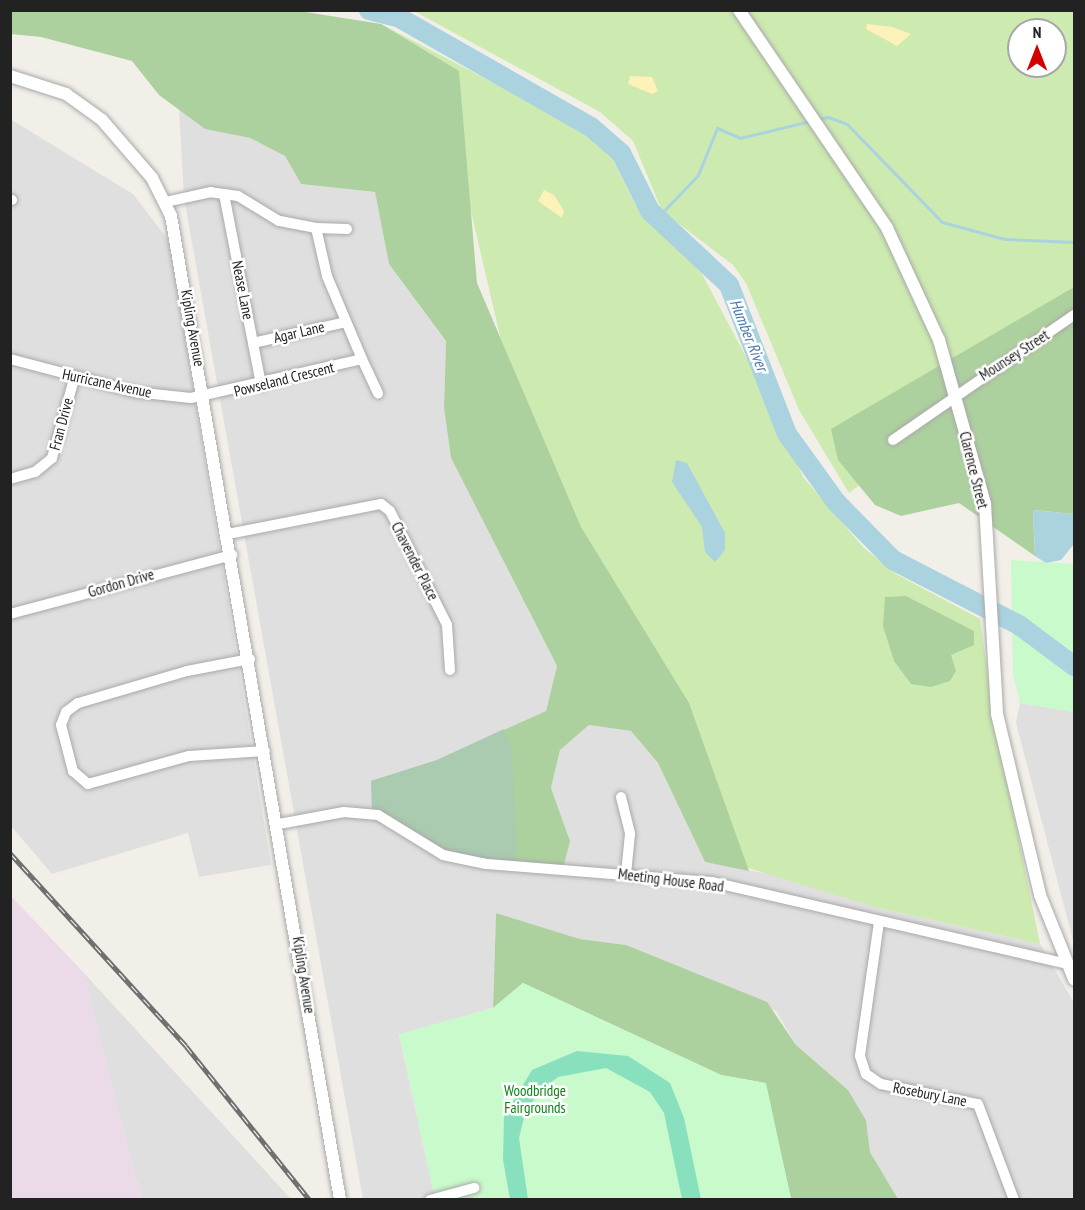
<!DOCTYPE html>
<style>
body{margin:0}
#map{position:relative;width:1085px;height:1210px;overflow:hidden;background:#f2efe9;font-family:"PT Sans Narrow",sans-serif}
div>[style]{position:absolute}
.residential>*{inset:0;background:#e0dfdf}
.industrial>*{inset:0;background:#ebdbe8}
.grass>*{inset:0;background:#cdebb0}
.forest>*{inset:0;background:#add19e}
.sand>*{inset:0;background:#fff1ba}
.cemetery>*{inset:0;background:#aacbaf}
.park>*{inset:0;background:#c8facc}
.pitch>*{inset:0;background:#88e0be}
.water>*{inset:0;background:#aad3df}
.stream>*{height:3px;margin:-1.5px;padding:0 1.5px;transform-origin:1.5px;border-radius:1.5px;background:#aad3df}
.river>*{height:20px;margin:-10px;padding:0 10px;transform-origin:10px;border-radius:10px;background:#aad3df}
.roads{filter:drop-shadow(0 0 2px #a9a9a9) drop-shadow(0 0 2px #a9a9a9)}
.minor>*{height:10px;margin:-5px;padding:0 5px;transform-origin:5px;border-radius:5px;background:#fff}
.tertiary>*{height:12px;margin:-6px;padding:0 6px;transform-origin:6px;border-radius:6px;background:#fff}
.rail>*{height:5px;margin-top:-2.5px;transform-origin:0;background:repeating-linear-gradient(90deg,#fff 0 9px,#707070 0 18px);box-sizing:border-box;border-block:2px solid #707070}
span{translate:-50% -50%;white-space:nowrap;text-align:center;line-height:1.15;-webkit-text-stroke:5px #fff;paint-order:stroke}
.street-label{font-size:15px;color:#222}
.park-label{font-size:15px;color:#0c8416}
.water-label{font-size:16px;color:#4a7aab;font-style:italic}
.frame{position:absolute;inset:0;border:12px solid #222;pointer-events:none}
.north{position:absolute;left:1007px;top:18px;width:60px;height:60px;box-sizing:border-box;background:#fff;border:2px solid #a7a7a7;border-radius:50%;rotate:0deg;font-size:16px;font-weight:700;line-height:24px;text-align:center;color:#222}
.north::after{content:'';display:block;margin:auto;width:21px;height:27px;background:#d40000;clip-path:polygon(50% 0,100% 100%,50% 72%,0 100%)}
</style>
<div id="map">
<div class="residential">
<i style="clip-path:polygon(179px 109px,205px 129px,250px 138px,285px 156px,301px 184px,375px 192px,389px 264px,446px 341px,444px 408px,451px 458px,557px 666px,546px 711px,437px 760px,371px 781px,570px 841px,551px 788px,560px 750px,589px 725px,631px 731px,658px 763px,705px 862px,791px 878px,878px 908px,1040px 944px,1074px 1003px,1074px 1199px,898px 1199px,870px 1152px,866px 1120px,848px 1090px,796px 1045px,776px 1011px,626px 945px,580px 939px,496px 913px,493px 1008px,399px 1035px,435px 1199px,363px 1199px,184px 198px)"></i>
<i style="clip-path:polygon(10px 119px,133px 194px,169px 241px,271px 865px,199px 877px,188px 833px,52px 874px,11px 826px)"></i>
<i style="clip-path:polygon(1020px 703px,1074px 712px,1074px 944px,1016px 723px)"></i>
<i style="clip-path:polygon(83px 972px,291px 1199px,141px 1199px)"></i>
</div>
<div class="industrial">
<i style="clip-path:polygon(11px 896px,83px 972px,141px 1199px,11px 1199px)"></i>
</div>
<div class="grass">
<i style="clip-path:polygon(evenodd,414px 11px,1074px 11px,1074px 324px,849px 493px,799px 410px,746px 283px,733px 265px,662px 211px,633px 141px,600px 112px,414px 11px,1019px 30px,1055px 30px,1055px 66px,1019px 66px,1019px 30px)"></i>
<i style="clip-path:polygon(347px 19px,381px 24px,603px 140px,635px 204px,702px 274px,770px 402px,803px 477px,863px 547px,896px 574px,980px 619px,993px 712px,1040px 944px,878px 908px,745px 867px,518px 413px,458px 156px)"></i>
</div>
<div class="forest">
<i style="clip-path:polygon(293px 10px,381px 24px,459px 71px,477px 283px,581px 527px,689px 703px,749px 871px,705px 862px,658px 763px,631px 731px,589px 725px,560px 750px,551px 788px,570px 841px,562px 873px,517px 867px,371px 781px,437px 760px,546px 711px,557px 666px,451px 458px,444px 408px,446px 341px,389px 264px,375px 192px,301px 184px,285px 156px,250px 138px,205px 129px,159px 95px,132px 61px,41px 37px,11px 34px,10px 11px)"></i>
<i style="clip-path:polygon(1074px 287px,1074px 514px,1033px 510px,1035px 556px,959px 503px,901px 516px,875px 505px,838px 460px,831px 429px)"></i>
<i style="clip-path:polygon(906px 596px,974px 631px,974px 645px,951px 655px,956px 671px,950px 681px,931px 687px,911px 684px,894px 661px,883px 626px,885px 597px)"></i>
<i style="clip-path:polygon(496px 913px,580px 939px,626px 945px,767px 1002px,796px 1045px,848px 1090px,866px 1120px,870px 1152px,898px 1199px,791px 1199px,765px 1083px,721px 1075px,523px 983px,493px 1008px)"></i>
</div>
<div class="sand">
<i style="clip-path:polygon(867px 24px,892px 27px,911px 34px,897px 46px,866px 29px)"></i>
<i style="clip-path:polygon(630px 76px,652px 77px,658px 91px,652px 94px,628px 84px)"></i>
<i style="clip-path:polygon(544px 190px,554px 195px,564px 211px,562px 218px,538px 201px)"></i>
</div>
<div class="cemetery">
<i style="clip-path:polygon(504px 729px,512px 751px,517px 867px,453px 859px,372px 813px,371px 781px,437px 760px)"></i>
</div>
<div class="park">
<i style="clip-path:polygon(1011px 560px,1074px 564px,1074px 712px,1020px 703px,1013px 674px)"></i>
<i style="clip-path:polygon(523px 983px,721px 1075px,766px 1083px,791px 1199px,435px 1199px,399px 1034px,493px 1008px)"></i>
</div>
<div class="pitch">
<i style="clip-path:polygon(577px 1051px,628px 1056px,670px 1083px,684px 1118px,701px 1199px,682px 1199px,664px 1113px,650px 1092px,606px 1068px,558px 1077px,538px 1093px,525px 1114px,519px 1138px,528px 1199px,510px 1199px,503px 1160px,504px 1116px,532px 1070px)"></i>
</div>
<div class="water">
<i style="clip-path:polygon(676px 460px,687px 463px,725px 533px,725px 550px,715px 562px,705px 552px,702px 527px,672px 482px)"></i>
<i style="clip-path:polygon(1033px 510px,1074px 514px,1074px 544px,1061px 560px,1046px 563px,1035px 556px)"></i>
</div>
<div class="stream">
<i style="left:817px;top:119px;width:11px;rotate:-10deg"></i>
<i style="left:828px;top:117px;width:20px;rotate:20deg"></i>
<i style="left:847px;top:124px;width:136px;rotate:45.9deg"></i>
<i style="left:942px;top:222px;width:65px;rotate:15.1deg"></i>
<i style="left:1005px;top:239px;width:69px;rotate:2.5deg"></i>
<i style="left:658px;top:217px;width:58px;rotate:-46.4deg"></i>
<i style="left:698px;top:175px;width:51px;rotate:-68deg"></i>
<i style="left:717px;top:128px;width:25px;rotate:23deg"></i>
<i style="left:740px;top:138px;width:72px;rotate:-13.7deg"></i>
</div>
<div class="river">
<i style="left:369px;top:10px;width:30px;rotate:14deg"></i>
<i style="left:398px;top:17px;width:222px;rotate:29.7deg"></i>
<i style="left:591px;top:127px;width:40px;rotate:41deg"></i>
<i style="left:621px;top:153px;width:65px;rotate:63.4deg"></i>
<i style="left:650px;top:211px;width:108px;rotate:43.1deg"></i>
<i style="left:729px;top:285px;width:160px;rotate:68.7deg"></i>
<i style="left:787px;top:434px;width:84px;rotate:54.2deg"></i>
<i style="left:836px;top:502px;width:81px;rotate:45.5deg"></i>
<i style="left:893px;top:560px;width:142px;rotate:27.3deg"></i>
<i style="left:1019px;top:625px;width:69px;rotate:36.7deg"></i>
</div>
<div class="roads">
<div class="minor">
<i style="left:224px;top:194px;width:195px;rotate:79deg"></i>
<i style="left:10px;top:200px;width:2px"></i>
<i style="left:316px;top:228px;width:31px;rotate:2deg"></i>
<i style="left:253px;top:343px;width:95px;rotate:-12.7deg"></i>
<i style="left:10px;top:359px;width:129px;rotate:14.8deg"></i>
<i style="left:135px;top:392px;width:56px;rotate:6.1deg"></i>
<i style="left:191px;top:398px;width:175px;rotate:-12.8deg"></i>
<i style="left:362px;top:359px;width:90px;rotate:-112.9deg"></i>
<i style="left:327px;top:276px;width:49px;rotate:-102.9deg"></i>
<i style="left:316px;top:228px;width:38px;rotate:-169deg"></i>
<i style="left:279px;top:221px;width:48px;rotate:-148.6deg"></i>
<i style="left:238px;top:196px;width:27px;rotate:-172deg"></i>
<i style="left:211px;top:192px;width:47px;rotate:167.7deg"></i>
<i style="left:362px;top:359px;width:38px;rotate:65deg"></i>
<i style="left:893px;top:440px;width:220px;rotate:-34.6deg"></i>
<i style="left:10px;top:479px;width:26px;rotate:-16deg"></i>
<i style="left:35px;top:472px;width:22px;rotate:-39deg"></i>
<i style="left:52px;top:458px;width:82px;rotate:-74.4deg"></i>
<i style="left:228px;top:534px;width:156px;rotate:-11.1deg"></i>
<i style="left:381px;top:504px;width:11px;rotate:38deg"></i>
<i style="left:390px;top:511px;width:127px;rotate:63.4deg"></i>
<i style="left:447px;top:625px;width:45px;rotate:86.2deg"></i>
<i style="left:10px;top:614px;width:230px;rotate:-14.9deg"></i>
<i style="left:250px;top:659px;width:64px;rotate:169.2deg"></i>
<i style="left:187px;top:671px;width:114px;rotate:163.6deg"></i>
<i style="left:78px;top:703px;width:15px;rotate:143deg"></i>
<i style="left:66px;top:712px;width:14px;rotate:111deg"></i>
<i style="left:61px;top:725px;width:48px;rotate:75.4deg"></i>
<i style="left:73px;top:771px;width:20px;rotate:41deg"></i>
<i style="left:88px;top:784px;width:105px;rotate:-15.5deg"></i>
<i style="left:189px;top:756px;width:76px;rotate:-3.8deg"></i>
<i style="left:621px;top:797px;width:38px;rotate:76deg"></i>
<i style="left:630px;top:834px;width:40px;rotate:95.7deg"></i>
<i style="left:279px;top:824px;width:66px;rotate:-10.5deg"></i>
<i style="left:344px;top:812px;width:34px;rotate:5deg"></i>
<i style="left:378px;top:815px;width:76px;rotate:31.6deg"></i>
<i style="left:443px;top:855px;width:44px;rotate:11.8deg"></i>
<i style="left:486px;top:864px;width:227px;rotate:4.6deg"></i>
<i style="left:712px;top:882px;width:365px;rotate:13deg"></i>
<i style="left:879px;top:922px;width:135px;rotate:98.1deg"></i>
<i style="left:860px;top:1056px;width:19px;rotate:72deg"></i>
<i style="left:866px;top:1074px;width:18px;rotate:34deg"></i>
<i style="left:881px;top:1084px;width:99px;rotate:11.7deg"></i>
<i style="left:978px;top:1104px;width:103px;rotate:69.4deg"></i>
<i style="left:430px;top:1200px;width:46px;rotate:-15.3deg"></i>
</div>
<div class="tertiary">
<i style="left:739px;top:10px;width:263px;rotate:55.8deg"></i>
<i style="left:887px;top:228px;width:123px;rotate:65.1deg"></i>
<i style="left:939px;top:340px;width:170px;rotate:74.3deg"></i>
<i style="left:985px;top:504px;width:210px;rotate:86.7deg"></i>
<i style="left:997px;top:714px;width:186px;rotate:76.6deg"></i>
<i style="left:1040px;top:895px;width:91px;rotate:68deg"></i>
<i style="left:10px;top:76px;width:59px;rotate:17.8deg"></i>
<i style="left:66px;top:94px;width:44px;rotate:35.8deg"></i>
<i style="left:102px;top:120px;width:77px;rotate:49.2deg"></i>
<i style="left:152px;top:178px;width:42px;rotate:63.4deg"></i>
<i style="left:171px;top:216px;width:998px;rotate:80.25deg"></i>
</div>
</div>
<div class="rail">
<i style="left:10px;top:853px;width:261px;rotate:47.6deg"></i>
<i style="left:186px;top:1046px;width:198px;rotate:51.2deg"></i>
</div>
<div class="street-label">
<span style="left:243px;top:290px;rotate:79deg">Nease Lane</span>
<span style="left:193px;top:328px;rotate:80deg">Kipling Avenue</span>
<span style="left:299px;top:332px;rotate:-13deg">Agar Lane</span>
<span style="left:1014px;top:355px;rotate:-33deg">Mounsey Street</span>
<span style="left:284px;top:379px;rotate:-14deg">Powseland Crescent</span>
<span style="left:107px;top:383px;rotate:12deg">Hurricane Avenue</span>
<span style="left:61px;top:424px;rotate:-75deg">Fran Drive</span>
<span style="left:974px;top:470px;rotate:76deg">Clarence Street</span>
<span style="left:415px;top:561px;rotate:63deg">Chavender Place</span>
<span style="left:121px;top:583px;rotate:-16deg">Gordon Drive</span>
<span style="left:671px;top:880px;rotate:7deg">Meeting House Road</span>
<span style="left:304px;top:975px;rotate:81deg">Kipling Avenue</span>
<span style="left:930px;top:1094px;rotate:11deg">Rosebury Lane</span>
</div>
<div class="park-label">
<span style="left:535px;top:1099px">Woodbridge<br>Fairgrounds</span>
</div>
<div class="water-label">
<span style="left:749px;top:335px;rotate:68deg">Humber River</span>
</div>
<div class="frame"></div>
<div class="north">N</div>
</div>
